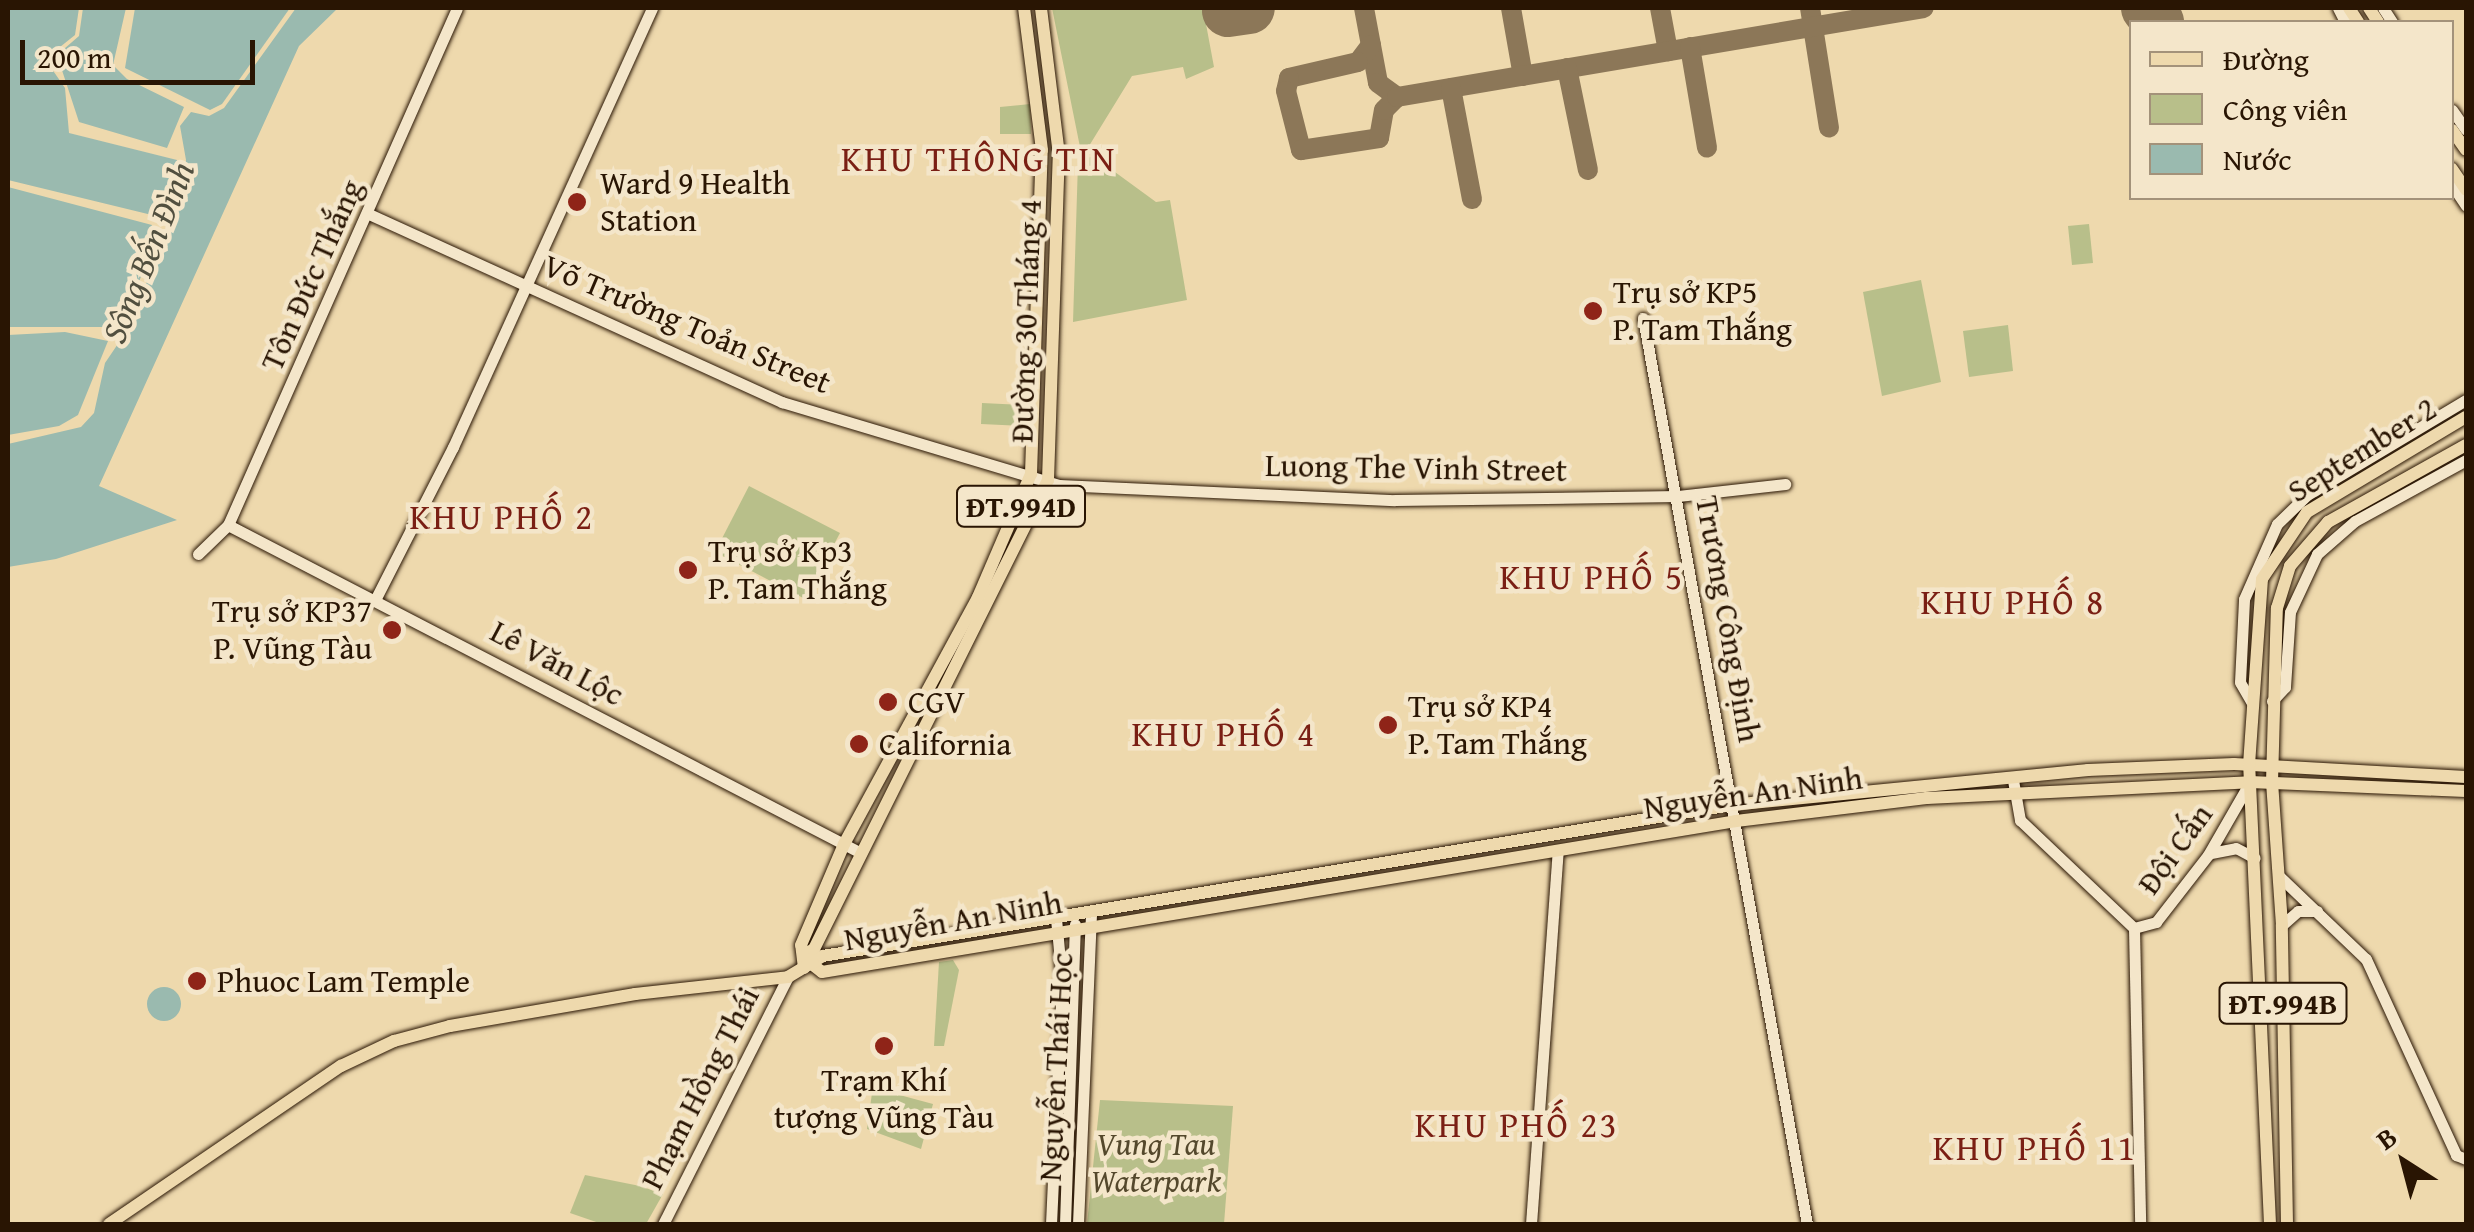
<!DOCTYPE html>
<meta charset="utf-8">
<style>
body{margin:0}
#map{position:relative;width:2474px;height:1232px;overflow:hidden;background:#eed9ad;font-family:"Gentium Book Plus",serif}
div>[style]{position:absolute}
.green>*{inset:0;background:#b8bf8a}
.water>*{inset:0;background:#9abaaf}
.round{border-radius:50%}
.taxiway>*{height:20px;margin:-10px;padding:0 10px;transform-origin:10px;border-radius:10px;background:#8c7758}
.runway>*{height:52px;margin:-26px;padding:0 26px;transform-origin:26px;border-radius:26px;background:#8c7758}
.roads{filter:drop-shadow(0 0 2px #291503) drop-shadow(0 0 2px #291503)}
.secondary>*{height:11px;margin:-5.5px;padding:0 5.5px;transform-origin:5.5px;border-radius:5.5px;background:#f4e6ca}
.primary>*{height:12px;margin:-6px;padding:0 6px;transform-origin:6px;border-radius:6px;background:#eed9ad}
.dots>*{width:28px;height:28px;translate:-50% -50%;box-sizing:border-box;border:5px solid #f4e6ca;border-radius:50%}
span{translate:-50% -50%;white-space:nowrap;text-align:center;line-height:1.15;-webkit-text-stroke:9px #f4e6ca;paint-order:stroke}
.shield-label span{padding:2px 8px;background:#f4e6ca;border:2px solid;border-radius:8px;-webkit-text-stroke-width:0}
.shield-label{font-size:30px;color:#291503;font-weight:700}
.poi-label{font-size:32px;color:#291503}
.left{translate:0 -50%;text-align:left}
.right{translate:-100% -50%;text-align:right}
.street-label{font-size:32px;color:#291503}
.park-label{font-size:32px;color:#54482c;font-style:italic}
.neighbourhood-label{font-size:35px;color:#7a1f14;letter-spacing:2.5px}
.water-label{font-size:35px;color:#514f3f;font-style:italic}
.frame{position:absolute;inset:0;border:10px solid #291503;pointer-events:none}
.legend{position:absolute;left:2129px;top:20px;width:325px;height:180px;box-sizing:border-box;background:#f4e6ca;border:2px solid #a3927a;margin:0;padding:12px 18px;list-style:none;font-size:30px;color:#291503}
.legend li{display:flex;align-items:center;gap:20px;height:50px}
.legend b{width:50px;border:2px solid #a3927a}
.north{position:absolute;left:2354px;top:1112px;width:100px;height:100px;-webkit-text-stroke:8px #f4e6ca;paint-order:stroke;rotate:324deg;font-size:28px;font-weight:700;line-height:40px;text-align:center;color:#291503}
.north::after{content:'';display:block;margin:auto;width:35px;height:45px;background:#291503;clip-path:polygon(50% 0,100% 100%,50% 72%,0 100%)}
.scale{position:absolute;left:20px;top:40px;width:235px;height:45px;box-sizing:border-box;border:5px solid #291503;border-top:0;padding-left:12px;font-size:30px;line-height:35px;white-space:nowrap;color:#291503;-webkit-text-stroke:8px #f4e6ca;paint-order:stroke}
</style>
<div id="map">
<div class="green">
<i style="clip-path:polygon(1052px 8px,1203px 8px,1214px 67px,1186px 79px,1183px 67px,1132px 76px,1089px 146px,1080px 147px)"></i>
<i style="clip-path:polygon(1030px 104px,1031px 134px,1000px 134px,1000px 107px)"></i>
<i style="clip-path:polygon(1093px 156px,1156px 202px,1170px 200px,1187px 300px,1073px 322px,1078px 162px)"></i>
<i style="clip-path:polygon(2089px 224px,2093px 263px,2072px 265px,2068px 226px)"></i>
<i style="clip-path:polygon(1921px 280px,1941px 382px,1882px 396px,1863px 292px)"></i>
<i style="clip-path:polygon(2008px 325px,2013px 371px,1969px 377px,1963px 331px)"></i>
<i style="clip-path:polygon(982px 403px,1025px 405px,1024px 426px,981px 424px)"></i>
<i style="clip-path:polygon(749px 486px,840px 533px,805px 599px,715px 552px)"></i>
<i style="clip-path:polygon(953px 960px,959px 970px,944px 1046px,934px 1046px,939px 962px)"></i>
<i style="clip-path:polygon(881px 1090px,933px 1104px,921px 1149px,867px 1129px,872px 1093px)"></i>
<i style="clip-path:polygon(1100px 1100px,1233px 1106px,1224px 1224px,1087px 1224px)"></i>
<i style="clip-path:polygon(585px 1175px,640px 1186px,663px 1194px,646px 1224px,602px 1224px,570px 1213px)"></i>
</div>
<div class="water">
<i style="clip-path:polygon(8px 8px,79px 8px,75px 35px,45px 59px,65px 88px,69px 133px,177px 160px,173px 194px,156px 216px,8px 180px)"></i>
<i style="clip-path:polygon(83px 8px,126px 8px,113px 65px,127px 79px,184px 107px,167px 148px,79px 122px,57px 55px,79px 36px)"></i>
<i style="clip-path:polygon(135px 8px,290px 8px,222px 104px,210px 110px,125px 68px)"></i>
<i style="clip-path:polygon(296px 8px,338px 8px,299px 46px,99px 486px,177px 520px,56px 559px,8px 567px,8px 444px,81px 427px,94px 413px,105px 363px,128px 329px,181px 195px,186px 160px,180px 126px,191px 112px,209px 116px,224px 108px)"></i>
<i style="clip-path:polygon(8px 187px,152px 225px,148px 258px,122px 327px,8px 327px)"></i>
<i style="clip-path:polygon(65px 332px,108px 341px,78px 415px,59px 426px,8px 435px,8px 335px)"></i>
<i class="round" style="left:147px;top:987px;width:34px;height:34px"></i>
</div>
<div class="taxiway">
<i style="left:1364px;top:8px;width:76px;rotate:79.4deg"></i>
<i style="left:1378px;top:83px;width:24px;rotate:36deg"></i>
<i style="left:1511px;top:8px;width:69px;rotate:80deg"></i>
<i style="left:1660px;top:8px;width:44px;rotate:79.5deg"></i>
<i style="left:1810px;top:8px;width:121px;rotate:81deg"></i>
<i style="left:1371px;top:45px;width:21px;rotate:127deg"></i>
<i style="left:1358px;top:62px;width:71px;rotate:166.9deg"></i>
<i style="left:1289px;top:78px;width:13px;rotate:103deg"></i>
<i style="left:1286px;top:91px;width:61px;rotate:75.7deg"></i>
<i style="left:1301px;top:150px;width:79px;rotate:-8.7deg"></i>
<i style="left:1379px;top:138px;width:28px;rotate:-80deg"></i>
<i style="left:1384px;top:110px;width:18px;rotate:-45deg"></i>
<i style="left:1397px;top:97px;width:534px;rotate:-9.59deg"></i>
<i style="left:1690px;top:47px;width:102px;rotate:80.4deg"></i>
<i style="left:1567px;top:68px;width:104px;rotate:78.4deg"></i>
<i style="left:1451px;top:88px;width:113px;rotate:79.3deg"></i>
</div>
<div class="runway">
<i style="left:2147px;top:8px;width:18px;rotate:52deg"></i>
<i style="left:1228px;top:11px;width:21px;rotate:-8deg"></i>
</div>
<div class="roads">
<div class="secondary">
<i style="left:2338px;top:8px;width:16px;rotate:63deg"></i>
<i style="left:2383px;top:8px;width:17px;rotate:57deg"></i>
<i style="left:2452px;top:110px;width:24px;rotate:55deg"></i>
<i style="left:2452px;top:185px;width:25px;rotate:56deg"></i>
<i style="left:369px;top:214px;width:454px;rotate:24.5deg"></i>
<i style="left:782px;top:402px;width:289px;rotate:16.7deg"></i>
<i style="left:1059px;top:485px;width:336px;rotate:2.6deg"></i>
<i style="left:1395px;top:500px;width:283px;rotate:-0.8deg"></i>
<i style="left:1678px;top:496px;width:108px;rotate:-6.4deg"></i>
<i style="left:1643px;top:318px;width:921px;rotate:79.74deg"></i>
<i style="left:228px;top:525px;width:711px;rotate:27.39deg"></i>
<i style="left:198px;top:554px;width:42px;rotate:-44deg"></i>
<i style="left:228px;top:525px;width:565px;rotate:-66.11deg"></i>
<i style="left:375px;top:600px;width:172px;rotate:-63deg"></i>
<i style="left:453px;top:447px;width:482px;rotate:-65.6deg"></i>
<i style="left:2272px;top:701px;width:19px;rotate:-47deg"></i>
<i style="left:2285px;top:687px;width:75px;rotate:-86.2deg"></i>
<i style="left:2290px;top:612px;width:64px;rotate:-65deg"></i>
<i style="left:2317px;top:554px;width:50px;rotate:-41deg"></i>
<i style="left:2355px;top:521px;width:127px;rotate:-28.8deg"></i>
<i style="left:2252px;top:703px;width:24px;rotate:-120deg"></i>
<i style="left:2240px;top:682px;width:83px;rotate:-87.2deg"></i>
<i style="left:2244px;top:599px;width:82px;rotate:-66.3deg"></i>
<i style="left:2277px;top:524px;width:42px;rotate:-44deg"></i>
<i style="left:2307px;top:495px;width:185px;rotate:-30.9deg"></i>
<i style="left:2013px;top:780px;width:41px;rotate:80.1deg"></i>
<i style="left:2020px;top:820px;width:157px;rotate:43.5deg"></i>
<i style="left:2134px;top:928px;width:23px;rotate:-15deg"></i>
<i style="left:2156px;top:922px;width:85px;rotate:-52.2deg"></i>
<i style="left:2208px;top:855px;width:84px;rotate:-60.1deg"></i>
<i style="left:2211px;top:853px;width:25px;rotate:-11deg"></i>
<i style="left:2236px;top:848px;width:21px;rotate:28deg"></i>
<i style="left:2279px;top:876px;width:120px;rotate:43.7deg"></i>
<i style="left:2366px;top:959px;width:216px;rotate:65.3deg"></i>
<i style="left:2456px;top:1155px;width:11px;rotate:22deg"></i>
<i style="left:2282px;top:925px;width:21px;rotate:-41deg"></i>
<i style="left:2298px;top:911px;width:19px"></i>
<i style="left:2134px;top:928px;width:296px;rotate:88.8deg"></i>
<i style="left:663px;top:1224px;width:277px;rotate:-63.2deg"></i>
<i style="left:1051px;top:1224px;width:242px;rotate:-87.4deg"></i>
<i style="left:1062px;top:982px;width:63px;rotate:-95.4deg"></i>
<i style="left:1065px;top:1224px;width:300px;rotate:-88.1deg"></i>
<i style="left:1078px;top:1224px;width:311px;rotate:-87.6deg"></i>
<i style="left:1531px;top:1224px;width:374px;rotate:-85.9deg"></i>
</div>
<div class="primary">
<i style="left:2349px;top:8px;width:17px;rotate:57deg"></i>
<i style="left:2369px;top:8px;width:17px;rotate:57deg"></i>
<i style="left:2452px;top:130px;width:24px;rotate:55deg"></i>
<i style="left:2452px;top:169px;width:25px;rotate:56deg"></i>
<i style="left:805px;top:954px;width:10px;rotate:-29deg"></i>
<i style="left:814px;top:949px;width:524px;rotate:-63.48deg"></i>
<i style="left:1048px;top:480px;width:325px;rotate:-88.1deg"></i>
<i style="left:1059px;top:155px;width:148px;rotate:-97deg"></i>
<i style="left:813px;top:965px;width:11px;rotate:38deg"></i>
<i style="left:822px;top:972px;width:926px;rotate:-9.38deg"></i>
<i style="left:1736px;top:821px;width:192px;rotate:-6.9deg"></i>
<i style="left:1927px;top:798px;width:323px;rotate:-2.8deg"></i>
<i style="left:2250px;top:782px;width:216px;rotate:2.4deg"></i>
<i style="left:804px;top:968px;width:23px;rotate:-97deg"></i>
<i style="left:801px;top:945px;width:110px;rotate:-66.9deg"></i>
<i style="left:844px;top:844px;width:281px;rotate:-61.5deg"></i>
<i style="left:978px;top:597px;width:134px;rotate:-66.7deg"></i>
<i style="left:1031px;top:474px;width:324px;rotate:-88.1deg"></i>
<i style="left:1042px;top:150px;width:143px;rotate:-97.2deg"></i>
<i style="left:109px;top:1224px;width:281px;rotate:-34.3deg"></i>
<i style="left:341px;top:1066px;width:59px;rotate:-25.3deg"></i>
<i style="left:394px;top:1041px;width:58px;rotate:-15deg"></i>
<i style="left:450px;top:1026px;width:188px;rotate:-9.8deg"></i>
<i style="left:635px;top:994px;width:154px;rotate:-6.3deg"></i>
<i style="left:788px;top:977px;width:41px;rotate:-31deg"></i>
<i style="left:823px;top:956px;width:920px;rotate:-9.44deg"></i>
<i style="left:1731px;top:805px;width:359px;rotate:-5.6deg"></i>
<i style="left:2088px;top:770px;width:146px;rotate:-2.4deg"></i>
<i style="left:2234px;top:764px;width:232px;rotate:3.2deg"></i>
<i style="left:2270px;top:1224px;width:459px;rotate:-92.6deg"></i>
<i style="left:2249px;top:765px;width:186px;rotate:-86deg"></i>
<i style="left:2262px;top:579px;width:81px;rotate:-56.1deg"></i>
<i style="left:2307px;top:512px;width:185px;rotate:-30.9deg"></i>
<i style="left:2287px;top:1224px;width:299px;rotate:-91deg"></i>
<i style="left:2282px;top:925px;width:143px;rotate:-94deg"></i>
<i style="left:2272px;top:782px;width:174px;rotate:-88.4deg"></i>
<i style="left:2277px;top:608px;width:44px;rotate:-72.8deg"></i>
<i style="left:2290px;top:566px;width:58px;rotate:-49.2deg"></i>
<i style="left:2328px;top:522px;width:158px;rotate:-29.2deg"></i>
</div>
</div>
<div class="dots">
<i style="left:577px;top:202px;background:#8f2418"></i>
<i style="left:1593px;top:311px;background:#8f2418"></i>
<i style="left:688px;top:570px;background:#8f2418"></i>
<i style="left:392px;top:630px;background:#8f2418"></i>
<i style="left:888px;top:702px;background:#8f2418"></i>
<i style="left:1388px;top:725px;background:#8f2418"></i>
<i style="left:859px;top:744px;background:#8f2418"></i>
<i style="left:197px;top:981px;background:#8f2418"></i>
<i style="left:884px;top:1046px;background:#8f2418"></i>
</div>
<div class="shield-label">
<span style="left:1021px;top:506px">ĐT.994D</span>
<span style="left:2283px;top:1003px">ĐT.994B</span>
</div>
<div class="poi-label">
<span class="left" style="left:600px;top:202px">Ward 9 Health<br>Station</span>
<span class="left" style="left:1613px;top:311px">Trụ sở KP5<br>P. Tam Thắng</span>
<span class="left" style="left:708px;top:570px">Trụ sở Kp3<br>P. Tam Thắng</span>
<span class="right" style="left:372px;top:630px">Trụ sở KP37<br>P. Vũng Tàu</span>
<span class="left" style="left:908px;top:702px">CGV</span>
<span class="left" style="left:1408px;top:725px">Trụ sở KP4<br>P. Tam Thắng</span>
<span class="left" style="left:879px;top:744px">California</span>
<span class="left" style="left:217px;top:981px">Phuoc Lam Temple</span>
<span style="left:884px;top:1099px">Trạm Khí<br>tượng Vũng Tàu</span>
</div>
<div class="street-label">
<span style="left:312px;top:275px;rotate:-66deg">Tôn Đức Thắng</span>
<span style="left:1026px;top:321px;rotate:-88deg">Đường 30 Tháng 4</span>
<span style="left:687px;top:324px;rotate:23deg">Võ Trường Toản Street</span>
<span style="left:2362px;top:450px;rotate:-32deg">September 2</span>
<span style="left:1416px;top:468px;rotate:1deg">Luong The Vinh Street</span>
<span style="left:1728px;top:619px;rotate:80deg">Trương Công Định</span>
<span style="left:557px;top:663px;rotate:28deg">Lê Văn Lộc</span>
<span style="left:1753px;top:793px;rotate:-8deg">Nguyễn An Ninh</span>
<span style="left:2175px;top:849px;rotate:-54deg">Đội Cấn</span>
<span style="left:953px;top:921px;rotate:-10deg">Nguyễn An Ninh</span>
<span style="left:1056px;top:1067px;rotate:-87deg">Nguyễn Thái Học</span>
<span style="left:700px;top:1088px;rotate:-63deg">Phạm Hồng Thái</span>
</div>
<div class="park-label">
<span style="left:1156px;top:1163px">Vung Tau<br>Waterpark</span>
</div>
<div class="neighbourhood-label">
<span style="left:979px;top:159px">KHU THÔNG TIN</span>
<span style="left:502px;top:517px">KHU PHỐ 2</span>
<span style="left:1592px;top:577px">KHU PHỐ 5</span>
<span style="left:2013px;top:602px">KHU PHỐ 8</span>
<span style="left:1224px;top:734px">KHU PHỐ 4</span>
<span style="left:1517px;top:1125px">KHU PHỐ 23</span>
<span style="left:2035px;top:1148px">KHU PHỐ 11</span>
</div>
<div class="water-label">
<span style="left:148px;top:252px;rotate:-68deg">Sông Bến Đình</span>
</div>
<div class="frame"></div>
<ul class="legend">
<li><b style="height:12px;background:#eed9ad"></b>Đường</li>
<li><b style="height:28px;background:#b8bf8a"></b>Công viên</li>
<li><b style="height:28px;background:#9abaaf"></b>Nước</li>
</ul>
<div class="north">B</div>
<div class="scale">200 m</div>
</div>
